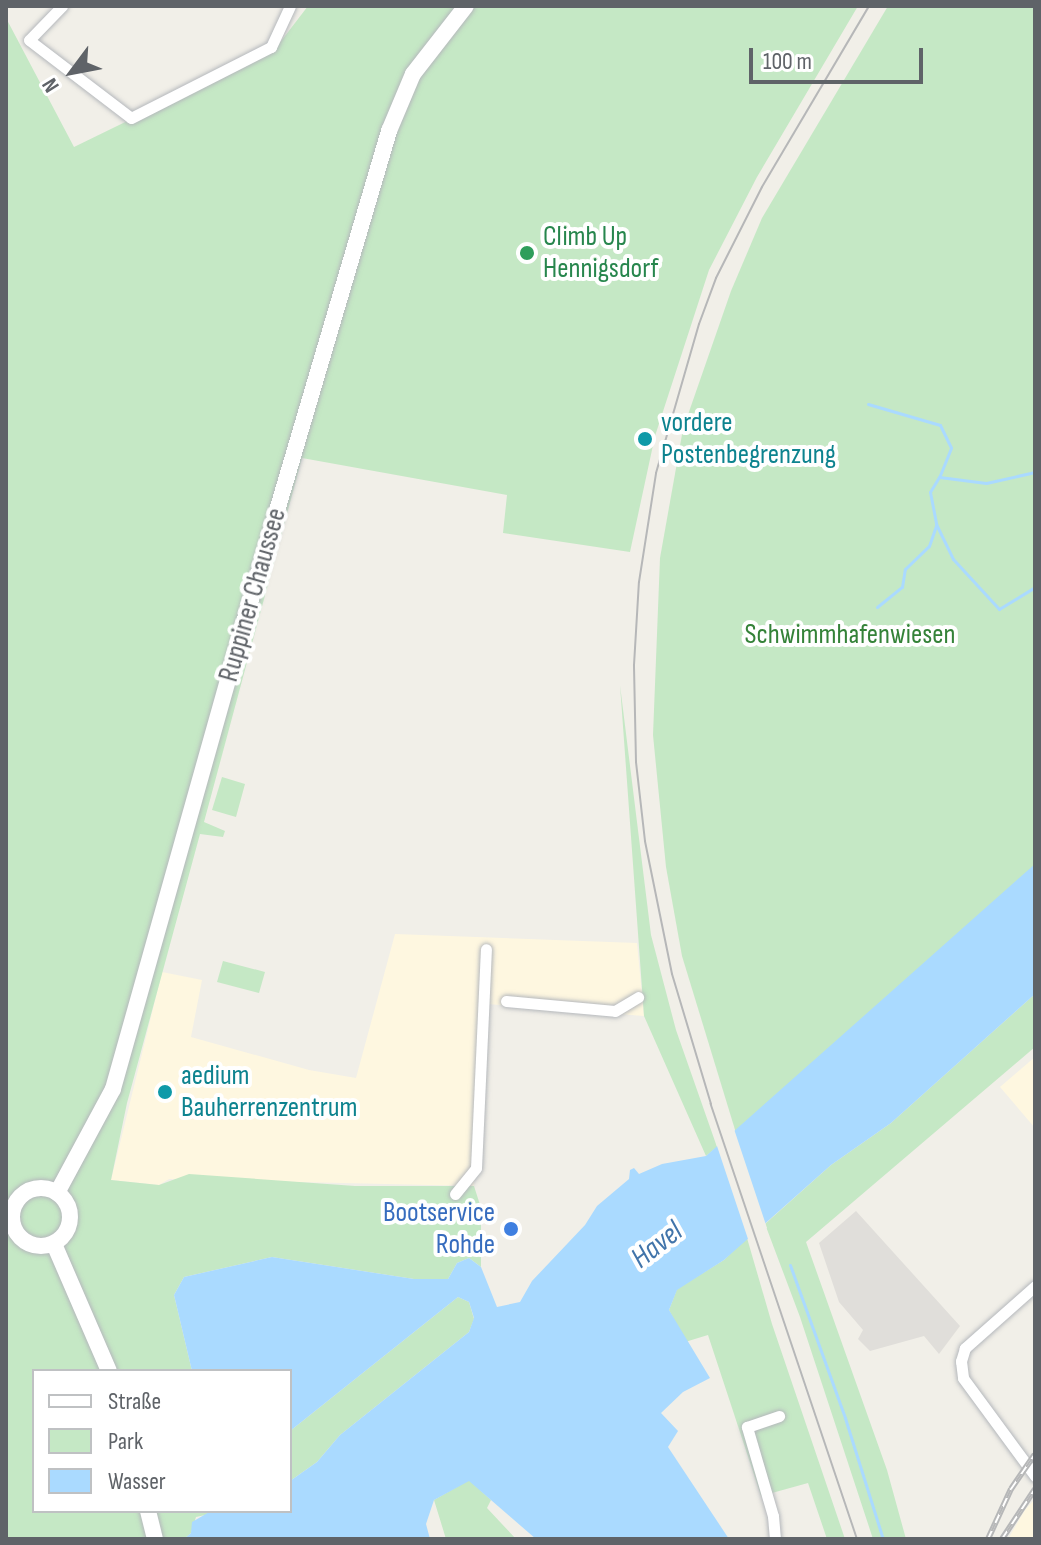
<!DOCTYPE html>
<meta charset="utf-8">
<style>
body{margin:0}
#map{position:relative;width:1041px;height:1545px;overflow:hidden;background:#f1efe8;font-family:"Sofia Sans Condensed",sans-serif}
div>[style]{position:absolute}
.commercial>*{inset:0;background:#fef7e0}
.industrial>*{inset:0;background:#e0deda}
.green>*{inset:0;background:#c5e8c5}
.water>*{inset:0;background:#aadaff}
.pier>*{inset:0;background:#f1efe8}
.stream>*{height:3px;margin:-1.5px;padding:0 1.5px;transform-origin:1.5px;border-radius:1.5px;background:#aadaff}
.roads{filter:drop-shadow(0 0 2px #b5b8bc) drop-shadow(0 0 2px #b5b8bc)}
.street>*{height:11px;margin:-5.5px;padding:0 5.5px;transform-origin:5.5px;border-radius:5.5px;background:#fff}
.secondary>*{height:16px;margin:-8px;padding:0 8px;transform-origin:8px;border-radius:8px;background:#fff}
.secondary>.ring{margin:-8px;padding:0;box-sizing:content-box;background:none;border:16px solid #fff;border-radius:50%}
.tram>*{height:2px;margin:-1px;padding:0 1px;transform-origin:1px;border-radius:1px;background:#b6b7b8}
.rail>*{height:6px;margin-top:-3px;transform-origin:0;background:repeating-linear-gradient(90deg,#fff 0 9px,#b6b7b8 0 18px);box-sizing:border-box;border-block:2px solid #b6b7b8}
.dots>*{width:22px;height:22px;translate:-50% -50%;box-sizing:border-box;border:4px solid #fff;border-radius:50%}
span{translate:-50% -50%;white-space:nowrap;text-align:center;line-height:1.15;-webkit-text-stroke:8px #fff;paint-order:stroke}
.leisure-label{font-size:28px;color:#27864d}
.left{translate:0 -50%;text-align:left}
.culture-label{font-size:28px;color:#0d838f}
.street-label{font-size:28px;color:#5f6368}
.park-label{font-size:28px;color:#348238}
.shop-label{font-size:28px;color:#366cbe}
.right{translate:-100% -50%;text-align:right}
.water-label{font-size:30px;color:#4174aa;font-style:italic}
.frame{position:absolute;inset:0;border:8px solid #5f6368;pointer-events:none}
.legend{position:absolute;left:32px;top:1369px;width:260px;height:144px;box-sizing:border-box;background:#fff;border:2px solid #bfc1c3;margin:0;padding:10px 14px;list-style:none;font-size:24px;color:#5f6368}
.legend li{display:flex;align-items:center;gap:16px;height:40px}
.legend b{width:40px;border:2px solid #bfc1c3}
.north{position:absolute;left:32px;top:32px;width:80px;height:80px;-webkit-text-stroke:6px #fff;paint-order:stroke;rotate:238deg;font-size:22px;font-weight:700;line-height:32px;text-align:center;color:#5f6368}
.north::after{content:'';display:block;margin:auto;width:28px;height:36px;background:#5f6368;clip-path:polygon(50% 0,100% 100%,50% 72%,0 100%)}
.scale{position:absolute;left:749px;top:48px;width:174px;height:36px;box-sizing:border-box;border:4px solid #5f6368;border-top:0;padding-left:10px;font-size:24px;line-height:28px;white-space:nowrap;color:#5f6368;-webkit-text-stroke:6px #fff;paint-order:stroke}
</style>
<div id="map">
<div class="commercial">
<i style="clip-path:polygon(395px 934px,637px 943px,644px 1016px,487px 1004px,474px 1186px,169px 1179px,159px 1185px,111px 1180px,162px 972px,202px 980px,191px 1037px,309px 1070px,356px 1078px)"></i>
<i style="clip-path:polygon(1035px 1057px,1035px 1128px,1000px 1087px)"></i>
<i style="clip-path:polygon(1035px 1499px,1035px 1539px,1008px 1539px,1025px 1510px)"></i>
</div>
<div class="industrial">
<i style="clip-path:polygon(856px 1211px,960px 1326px,939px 1354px,924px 1336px,870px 1351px,858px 1339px,863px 1330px,839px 1302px,819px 1243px)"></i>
</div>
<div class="green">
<i style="clip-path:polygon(308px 6px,858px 6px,757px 177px,709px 270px,655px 436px,630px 552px,503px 533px,507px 495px,302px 458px,204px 822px,225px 831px,223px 837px,200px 834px,127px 1103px,111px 1180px,159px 1185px,189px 1174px,355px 1186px,474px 1186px,481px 1208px,481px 1267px,469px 1258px,457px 1263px,448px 1279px,414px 1279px,272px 1257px,184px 1277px,174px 1295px,192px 1371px,34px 1371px,34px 1511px,223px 1511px,196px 1517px,191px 1533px,184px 1539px,6px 1539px,6px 18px,74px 147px,275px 49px)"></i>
<i style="clip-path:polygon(888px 6px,1035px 6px,1035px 870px,736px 1133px,682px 956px,666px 867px,653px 735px,660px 558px,683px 429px,731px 291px,762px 218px)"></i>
<i style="clip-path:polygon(620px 685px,651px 935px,676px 1030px,717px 1147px,706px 1156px,644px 1016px)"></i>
<i style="clip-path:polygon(222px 777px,245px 784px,236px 817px,212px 810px)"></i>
<i style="clip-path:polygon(223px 961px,265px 972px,259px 993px,217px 982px)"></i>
<i style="clip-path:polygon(1035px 994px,1035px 1047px,806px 1242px,887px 1470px,906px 1539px,873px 1539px,800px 1317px,765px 1224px,831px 1165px,891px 1123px)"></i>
<i style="clip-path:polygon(747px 1238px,772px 1324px,845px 1539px,827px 1539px,808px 1483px,761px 1496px,708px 1335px,685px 1342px,669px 1310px,677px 1289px,724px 1260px)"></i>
<i style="clip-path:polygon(458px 1297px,469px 1302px,474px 1319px,469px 1332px,340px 1435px,317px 1462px,290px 1481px,290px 1431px)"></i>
<i style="clip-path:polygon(469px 1480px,491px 1500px,487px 1508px,516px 1539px,446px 1539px,434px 1500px)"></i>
</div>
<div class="water">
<i style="clip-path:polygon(1035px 864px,1035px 994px,891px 1123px,831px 1165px,724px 1260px,677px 1290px,669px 1310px,710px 1378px,683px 1392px,661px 1413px,678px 1431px,668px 1447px,729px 1539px,536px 1539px,469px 1481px,434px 1500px,426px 1524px,430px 1539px,184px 1539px,191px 1533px,192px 1522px,211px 1511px,290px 1511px,290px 1481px,317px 1462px,340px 1435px,469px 1332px,474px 1318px,469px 1302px,458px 1297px,290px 1431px,290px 1371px,192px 1371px,174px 1295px,184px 1277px,272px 1257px,414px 1279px,448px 1279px,457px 1263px,469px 1258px,481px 1267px,497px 1307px,520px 1302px,532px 1281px,585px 1225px,597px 1206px,629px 1179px,630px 1170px,634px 1168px,639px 1174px,662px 1164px,706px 1156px)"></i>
</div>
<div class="pier">
<i style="clip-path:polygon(734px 1129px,767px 1228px,749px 1242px,716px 1143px)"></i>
</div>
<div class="stream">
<i style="left:868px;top:404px;width:75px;rotate:16.3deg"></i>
<i style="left:940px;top:425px;width:25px;rotate:64deg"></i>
<i style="left:951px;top:448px;width:31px;rotate:112deg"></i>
<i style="left:1035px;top:472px;width:50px;rotate:167.3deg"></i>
<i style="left:986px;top:483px;width:47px;rotate:-172.7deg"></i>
<i style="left:939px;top:477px;width:17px;rotate:121deg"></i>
<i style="left:930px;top:492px;width:33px;rotate:79deg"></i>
<i style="left:936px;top:524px;width:39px;rotate:64deg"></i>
<i style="left:953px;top:559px;width:68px;rotate:47.4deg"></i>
<i style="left:999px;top:609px;width:42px;rotate:-31.4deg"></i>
<i style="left:877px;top:607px;width:32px;rotate:-39deg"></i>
<i style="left:902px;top:587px;width:18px;rotate:-81deg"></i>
<i style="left:905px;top:569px;width:33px;rotate:-44deg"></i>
<i style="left:929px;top:546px;width:21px;rotate:-71deg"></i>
<i style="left:790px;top:1265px;width:163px;rotate:70.2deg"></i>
<i style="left:845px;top:1418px;width:127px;rotate:72.6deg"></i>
</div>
<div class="roads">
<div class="street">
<i style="left:62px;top:6px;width:47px;rotate:134.1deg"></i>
<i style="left:29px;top:40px;width:128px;rotate:37.4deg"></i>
<i style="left:131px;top:118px;width:157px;rotate:-26.9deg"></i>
<i style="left:271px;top:47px;width:45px;rotate:-65.1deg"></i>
<i style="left:506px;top:1001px;width:109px;rotate:5.2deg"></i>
<i style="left:615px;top:1011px;width:27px;rotate:-31deg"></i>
<i style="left:455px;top:1194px;width:33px;rotate:-51deg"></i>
<i style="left:476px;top:1168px;width:219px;rotate:-87.4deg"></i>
<i style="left:1035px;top:1286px;width:94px;rotate:138.5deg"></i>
<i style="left:965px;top:1348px;width:14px;rotate:107deg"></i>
<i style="left:961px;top:1361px;width:17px;rotate:83deg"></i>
<i style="left:963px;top:1378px;width:122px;rotate:53.7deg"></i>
<i style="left:775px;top:1539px;width:23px;rotate:-95deg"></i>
<i style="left:773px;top:1516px;width:93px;rotate:-106.3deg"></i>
<i style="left:747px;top:1427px;width:34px;rotate:-19deg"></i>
</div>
<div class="secondary">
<i class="ring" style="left:12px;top:1188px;width:42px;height:42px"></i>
<i style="left:57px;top:1193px;width:118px;rotate:-61.7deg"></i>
<i style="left:113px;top:1089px;width:470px;rotate:-74.3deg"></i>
<i style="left:240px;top:636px;width:527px;rotate:-73.56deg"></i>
<i style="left:389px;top:131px;width:62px;rotate:-67.2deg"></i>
<i style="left:413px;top:74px;width:86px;rotate:-52.1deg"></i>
<i style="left:54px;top:1244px;width:138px;rotate:66.6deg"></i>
<i style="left:148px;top:1511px;width:29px;rotate:76deg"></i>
</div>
</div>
<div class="tram">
<i style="left:857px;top:1539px;width:459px;rotate:-108.6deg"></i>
<i style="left:711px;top:1104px;width:136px;rotate:-106.7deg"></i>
<i style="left:672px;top:974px;width:136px;rotate:-101.5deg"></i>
<i style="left:645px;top:841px;width:80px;rotate:-96.5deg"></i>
<i style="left:636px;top:762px;width:97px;rotate:-91.2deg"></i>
<i style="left:634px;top:665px;width:83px;rotate:-86.6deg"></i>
<i style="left:639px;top:582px;width:110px;rotate:-81.1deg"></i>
<i style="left:656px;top:473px;width:155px;rotate:-73.9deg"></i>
<i style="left:699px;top:324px;width:49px;rotate:-69.7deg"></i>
<i style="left:716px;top:278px;width:102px;rotate:-63.2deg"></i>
<i style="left:762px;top:187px;width:210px;rotate:-59.4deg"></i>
</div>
<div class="rail">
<i style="left:988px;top:1539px;width:55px;rotate:-65.3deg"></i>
<i style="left:1011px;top:1489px;width:42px;rotate:-55.6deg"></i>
<i style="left:1002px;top:1539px;width:60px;rotate:-56.6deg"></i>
</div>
<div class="dots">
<i style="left:527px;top:253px;background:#2e9e5b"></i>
<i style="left:645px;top:439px;background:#0f9aa8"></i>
<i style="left:165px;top:1092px;background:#0f9aa8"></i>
<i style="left:511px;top:1229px;background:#3f7fe0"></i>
</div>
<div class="leisure-label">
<span class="left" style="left:543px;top:253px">Climb Up<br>Hennigsdorf</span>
</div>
<div class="culture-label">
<span class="left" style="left:661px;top:439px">vordere<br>Postenbegrenzung</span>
<span class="left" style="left:181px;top:1092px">aedium<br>Bauherrenzentrum</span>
</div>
<div class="street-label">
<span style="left:253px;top:595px;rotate:-74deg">Ruppiner Chaussee</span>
</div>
<div class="park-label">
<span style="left:850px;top:635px">Schwimmhafenwiesen</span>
</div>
<div class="shop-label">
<span class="right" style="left:495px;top:1229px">Bootservice<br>Rohde</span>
</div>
<div class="water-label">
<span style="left:657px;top:1245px;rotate:-38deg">Havel</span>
</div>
<div class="frame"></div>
<ul class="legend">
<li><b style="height:10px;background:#fff"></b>Straße</li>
<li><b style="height:22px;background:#c5e8c5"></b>Park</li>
<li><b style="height:22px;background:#aadaff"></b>Wasser</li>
</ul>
<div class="north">N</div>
<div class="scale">100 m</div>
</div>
